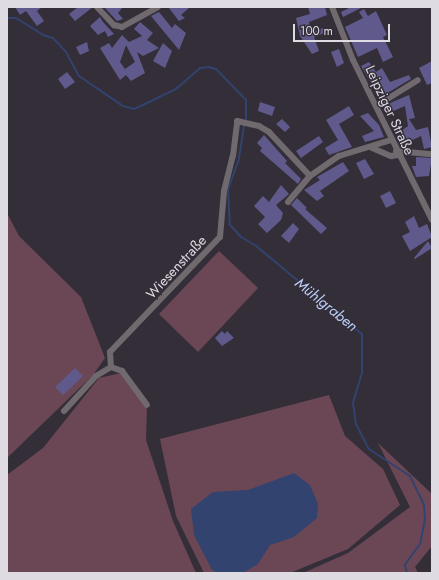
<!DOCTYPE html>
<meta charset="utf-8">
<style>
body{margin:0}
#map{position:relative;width:439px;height:580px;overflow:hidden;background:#342e39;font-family:Jost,sans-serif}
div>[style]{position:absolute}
.green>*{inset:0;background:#6b4756}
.water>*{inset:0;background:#31436e}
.stream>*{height:2px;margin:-1px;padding:0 1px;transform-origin:1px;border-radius:1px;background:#31436e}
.building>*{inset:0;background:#5f5a8b}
.minor>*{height:6px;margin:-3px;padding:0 3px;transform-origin:3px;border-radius:3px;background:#706a6f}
span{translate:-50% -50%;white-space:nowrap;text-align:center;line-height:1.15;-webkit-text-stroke:3px #342e39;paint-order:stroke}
.street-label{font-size:14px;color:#dfdbe3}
.water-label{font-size:15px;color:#bacef9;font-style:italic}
.frame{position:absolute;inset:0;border:8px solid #dfdbe3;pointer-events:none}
.scale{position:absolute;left:293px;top:24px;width:97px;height:18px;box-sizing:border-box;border:2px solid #dfdbe3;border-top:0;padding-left:5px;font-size:12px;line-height:14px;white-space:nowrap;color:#dfdbe3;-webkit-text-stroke:3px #342e39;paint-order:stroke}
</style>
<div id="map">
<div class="green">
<i style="clip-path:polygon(7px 213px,19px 236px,81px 297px,105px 358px,93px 375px,7px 458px)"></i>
<i style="clip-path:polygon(219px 251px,258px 288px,198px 352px,159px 314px)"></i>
<i style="clip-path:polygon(121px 373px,147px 406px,146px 440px,173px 521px,196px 573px,7px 573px,7px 475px,43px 448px,99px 378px)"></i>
<i style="clip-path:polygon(329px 395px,345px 436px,383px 469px,400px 505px,348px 549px,290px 573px,204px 573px,176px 516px,160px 439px)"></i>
<i style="clip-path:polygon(378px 443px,432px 494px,432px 546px,415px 567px,418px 573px,303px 573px,348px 553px,410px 507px)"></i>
</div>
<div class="water">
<i style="clip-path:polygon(294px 473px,310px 485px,318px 504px,317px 518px,294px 537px,270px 545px,258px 564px,243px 573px,218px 573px,212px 570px,194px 535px,191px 509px,213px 492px,248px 490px)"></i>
</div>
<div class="stream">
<i style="left:7px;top:18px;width:9px"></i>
<i style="left:16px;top:18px;width:32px;rotate:32deg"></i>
<i style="left:43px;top:35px;width:10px;rotate:17deg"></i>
<i style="left:53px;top:38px;width:19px;rotate:47deg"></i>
<i style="left:66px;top:52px;width:27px;rotate:62deg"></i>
<i style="left:79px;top:76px;width:53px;rotate:34.3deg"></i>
<i style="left:123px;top:106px;width:11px;rotate:15deg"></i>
<i style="left:134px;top:109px;width:12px;rotate:-24deg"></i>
<i style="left:145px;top:104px;width:34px;rotate:-26deg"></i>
<i style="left:176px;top:89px;width:32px;rotate:-41deg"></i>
<i style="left:200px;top:68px;width:9px;rotate:-6deg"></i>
<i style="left:209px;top:67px;width:7px;rotate:16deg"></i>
<i style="left:216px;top:69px;width:43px;rotate:45.9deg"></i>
<i style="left:246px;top:100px;width:19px;rotate:90deg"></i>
<i style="left:244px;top:126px;width:36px;rotate:99deg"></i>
<i style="left:238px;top:162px;width:30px;rotate:110deg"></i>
<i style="left:228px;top:190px;width:35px;rotate:87deg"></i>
<i style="left:230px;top:225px;width:16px;rotate:47deg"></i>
<i style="left:241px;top:237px;width:16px;rotate:30deg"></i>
<i style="left:255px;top:245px;width:139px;rotate:39.8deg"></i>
<i style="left:362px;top:334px;width:39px;rotate:90deg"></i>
<i style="left:362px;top:373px;width:31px;rotate:107deg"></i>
<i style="left:353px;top:403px;width:21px;rotate:82deg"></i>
<i style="left:356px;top:424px;width:28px;rotate:63deg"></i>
<i style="left:369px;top:449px;width:49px;rotate:33.4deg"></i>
<i style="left:410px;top:476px;width:32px;rotate:64deg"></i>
<i style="left:424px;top:505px;width:14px;rotate:86deg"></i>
<i style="left:425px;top:519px;width:25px;rotate:101deg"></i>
<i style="left:420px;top:544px;width:26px;rotate:126deg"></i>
<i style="left:405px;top:565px;width:8px;rotate:76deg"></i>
</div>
<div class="building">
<i style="clip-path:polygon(15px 7px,42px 7px,37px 11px,44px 21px,37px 26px,26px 11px,20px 15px)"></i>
<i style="clip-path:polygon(78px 7px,93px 7px,75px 21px,69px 14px)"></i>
<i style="clip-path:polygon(104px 7px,123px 7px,118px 13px,123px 19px,117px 21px)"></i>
<i style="clip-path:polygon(168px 7px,190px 7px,181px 15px,185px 18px,179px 21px)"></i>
<i style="clip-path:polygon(308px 7px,325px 7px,327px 15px,309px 22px,312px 32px,323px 28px,324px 33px,314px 37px,319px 51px,312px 54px,300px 36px,296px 18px,310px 14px)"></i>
<i style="clip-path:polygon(363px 7px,343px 17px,341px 12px,351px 7px)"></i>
<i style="clip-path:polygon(364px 9px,368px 16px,376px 11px,387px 35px,383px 37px,393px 57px,383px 62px,377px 48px,358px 57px,345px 27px,363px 18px,359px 12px)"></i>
<i style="clip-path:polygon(159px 12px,172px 28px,175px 24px,186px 33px,179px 50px,151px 16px)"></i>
<i style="clip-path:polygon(100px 17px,103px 22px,114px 34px,108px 37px,105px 31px,98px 35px,90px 26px)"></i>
<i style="clip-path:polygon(evenodd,140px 22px,153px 33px,147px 40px,159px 48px,143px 56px,137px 52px,145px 73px,131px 81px,126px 75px,120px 80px,100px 48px,109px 43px,112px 48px,122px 35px,129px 42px,142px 36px,134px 29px,140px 22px,126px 45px,135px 62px,125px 69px,120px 62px,126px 45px)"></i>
<i style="clip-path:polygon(87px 42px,89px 51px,80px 55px,76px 47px)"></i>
<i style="clip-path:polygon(163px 43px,172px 51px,165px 68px,153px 61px)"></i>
<i style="clip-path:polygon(339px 49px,344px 63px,337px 67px,331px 52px)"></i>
<i style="clip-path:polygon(432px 61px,432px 83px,427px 85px,419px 68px)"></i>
<i style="clip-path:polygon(369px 62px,376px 72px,382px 68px,390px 82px,409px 75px,411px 79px,384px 95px,376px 80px,371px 83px,361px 66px)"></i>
<i style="clip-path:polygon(67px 72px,75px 82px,65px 89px,58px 79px)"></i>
<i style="clip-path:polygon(409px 95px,415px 118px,409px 119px,416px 130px,428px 127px,432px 147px,424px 149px,421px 136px,400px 146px,397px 138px,404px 135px,401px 131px,408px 126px,405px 106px,391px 112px,388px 104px)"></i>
<i style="clip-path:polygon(260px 102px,275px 107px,272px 116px,258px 111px)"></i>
<i style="clip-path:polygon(349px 106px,354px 115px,339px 124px,352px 147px,329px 155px,325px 148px,338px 140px,326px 120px)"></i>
<i style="clip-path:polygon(368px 113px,379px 125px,384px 137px,365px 142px,362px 136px,374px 131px,360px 116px)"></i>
<i style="clip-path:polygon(282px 119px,290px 127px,285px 132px,276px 124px)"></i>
<i style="clip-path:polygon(264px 135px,287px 161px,285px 163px,301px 179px,298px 184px,260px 151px,262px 148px,257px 143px)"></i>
<i style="clip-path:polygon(319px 136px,323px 142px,301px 158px,296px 151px)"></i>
<i style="clip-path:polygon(416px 157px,432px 158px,429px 176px,416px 177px,412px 166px,416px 166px)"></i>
<i style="clip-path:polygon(365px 159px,374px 174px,364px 179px,356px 163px)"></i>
<i style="clip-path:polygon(343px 162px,349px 171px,320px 191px,324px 196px,317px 201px,304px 190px,320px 180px,317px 177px)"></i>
<i style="clip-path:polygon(281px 185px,289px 194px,276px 205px,283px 213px,281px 220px,267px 233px,258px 224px,265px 217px,254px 206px,263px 196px,269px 202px)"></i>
<i style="clip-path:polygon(390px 191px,396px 203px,386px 208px,380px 196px)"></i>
<i style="clip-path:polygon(297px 198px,307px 208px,305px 209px,327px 228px,321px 234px,291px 205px)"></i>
<i style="clip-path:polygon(414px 216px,419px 228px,427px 224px,432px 237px,410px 251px,402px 236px,410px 232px,405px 222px)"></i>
<i style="clip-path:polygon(293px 223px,299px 229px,289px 243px,281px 236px)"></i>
<i style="clip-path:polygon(428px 241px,432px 248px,415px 259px,414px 258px)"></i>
<i style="clip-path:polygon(222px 331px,225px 334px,227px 331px,234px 338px,222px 346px,215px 338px)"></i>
<i style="clip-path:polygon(75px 368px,83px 376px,63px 395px,55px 387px)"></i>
</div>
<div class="minor">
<i style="left:97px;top:7px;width:25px;rotate:47deg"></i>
<i style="left:114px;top:25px;width:8px;rotate:14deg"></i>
<i style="left:122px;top:27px;width:41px;rotate:-29.1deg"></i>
<i style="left:332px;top:7px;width:57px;rotate:68.4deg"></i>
<i style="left:353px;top:60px;width:178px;rotate:63.7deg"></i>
<i style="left:376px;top:106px;width:49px;rotate:-31.8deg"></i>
<i style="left:372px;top:148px;width:21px;rotate:23deg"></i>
<i style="left:391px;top:156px;width:7px;rotate:-8deg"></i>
<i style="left:396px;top:151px;width:36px;rotate:5deg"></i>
<i style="left:288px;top:202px;width:34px;rotate:-50deg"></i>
<i style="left:310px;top:176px;width:35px;rotate:-35deg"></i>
<i style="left:339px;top:156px;width:54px;rotate:-17.1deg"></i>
<i style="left:111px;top:367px;width:15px;rotate:-94deg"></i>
<i style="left:110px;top:352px;width:159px;rotate:-46.3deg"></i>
<i style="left:220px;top:237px;width:46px;rotate:-85deg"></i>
<i style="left:224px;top:191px;width:36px;rotate:-76deg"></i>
<i style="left:233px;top:156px;width:35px;rotate:-83deg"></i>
<i style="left:237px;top:121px;width:23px;rotate:13deg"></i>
<i style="left:259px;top:126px;width:12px;rotate:31deg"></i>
<i style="left:269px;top:132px;width:60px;rotate:47deg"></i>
<i style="left:64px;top:411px;width:47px;rotate:-47.6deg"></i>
<i style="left:96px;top:376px;width:17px;rotate:-31deg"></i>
<i style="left:111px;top:367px;width:12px;rotate:20deg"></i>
<i style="left:122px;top:371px;width:42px;rotate:53.7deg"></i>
</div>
<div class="street-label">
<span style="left:390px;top:110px;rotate:65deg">Leipziger Straße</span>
<span style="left:176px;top:267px;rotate:-47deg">Wiesenstraße</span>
</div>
<div class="water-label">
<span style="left:326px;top:305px;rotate:39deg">Mühlgraben</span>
</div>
<div class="frame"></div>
<div class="scale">100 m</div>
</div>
